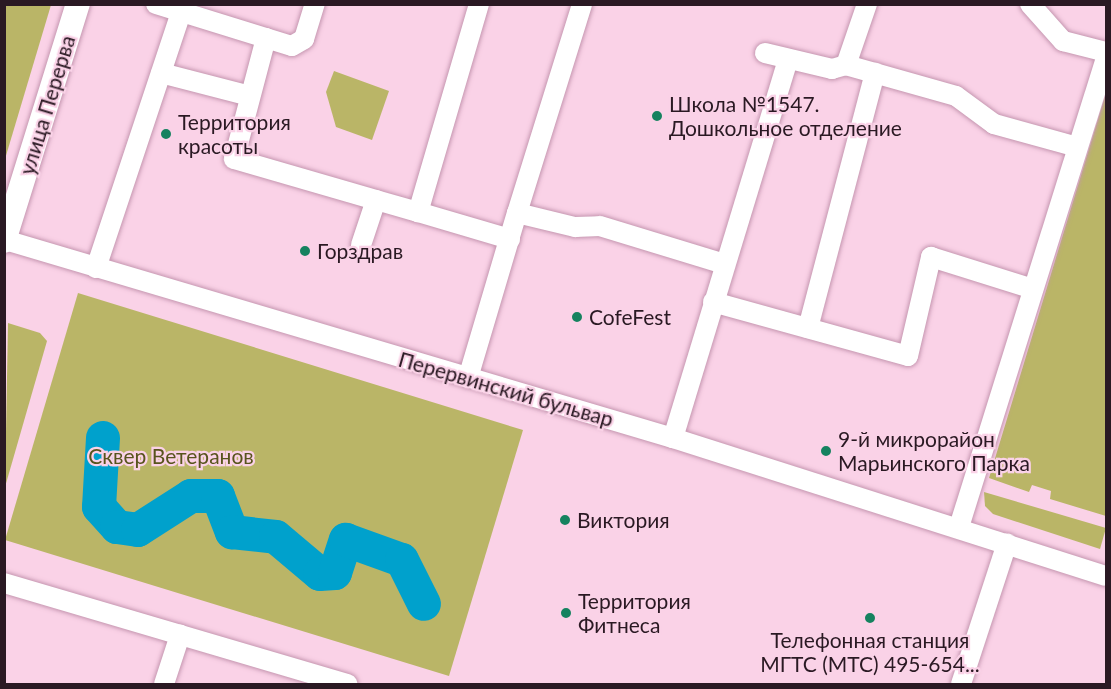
<!DOCTYPE html>
<meta charset="utf-8">
<style>
body{margin:0}
#map{position:relative;width:1111px;height:689px;overflow:hidden;background:#fad2e7;font-family:Lato,sans-serif}
div>[style]{position:absolute}
.green>*{inset:0;background:#bab567}
.river>*{height:34px;margin:-17px;padding:0 17px;transform-origin:17px;border-radius:17px;background:#00a1cc}
.roads{filter:drop-shadow(0 0 2px #c596b0) drop-shadow(0 0 2px #c596b0)}
.minor>*{height:20px;margin:-10px;padding:0 10px;transform-origin:10px;border-radius:10px;background:#fff}
.major>*{height:24px;margin:-12px;padding:0 12px;transform-origin:12px;border-radius:12px;background:#fff}
.dots>*{width:16px;height:16px;translate:-50% -50%;box-sizing:border-box;border:3px solid #fad2e7;border-radius:50%}
span{translate:-50% -50%;white-space:nowrap;text-align:center;line-height:1.15;-webkit-text-stroke:4.5px #fad2e7;paint-order:stroke}
.poi-label{font-size:21px;color:#2a1923}
.left{translate:0 -50%;text-align:left}
.street-label{font-size:21px;color:#2a1923}
.park-label{font-size:21px;color:#58541d}
.frame{position:absolute;inset:0;border:6px solid #2a1923;pointer-events:none}
</style>
<div id="map">
<div class="green">
<i style="clip-path:polygon(5px 4px,51px 5px,5px 159px,4px 5px)"></i>
<i style="clip-path:polygon(334px 71px,389px 91px,372px 140px,336px 127px,326px 92px)"></i>
<i style="clip-path:polygon(1106px 93px,1106px 516px,1050px 499px,1051px 491px,1032px 485px,1029px 492px,989px 478px)"></i>
<i style="clip-path:polygon(78px 293px,523px 430px,449px 676px,5px 540px)"></i>
<i style="clip-path:polygon(8px 323px,40px 333px,47px 341px,5px 487px)"></i>
<i style="clip-path:polygon(984px 492px,1106px 528px,1100px 549px,993px 514px,985px 506px)"></i>
</div>
<div class="river">
<i style="left:103px;top:438px;width:69px;rotate:93.3deg"></i>
<i style="left:99px;top:507px;width:27px;rotate:48deg"></i>
<i style="left:117px;top:527px;width:21px;rotate:8deg"></i>
<i style="left:138px;top:530px;width:63px;rotate:-32.7deg"></i>
<i style="left:191px;top:496px;width:27px"></i>
<i style="left:218px;top:496px;width:39px;rotate:69deg"></i>
<i style="left:232px;top:532px;width:44px;rotate:6.5deg"></i>
<i style="left:276px;top:537px;width:57px;rotate:40.1deg"></i>
<i style="left:320px;top:574px;width:15px;rotate:-4deg"></i>
<i style="left:335px;top:573px;width:35px;rotate:-72deg"></i>
<i style="left:346px;top:540px;width:59px;rotate:19.7deg"></i>
<i style="left:402px;top:560px;width:49px;rotate:63.4deg"></i>
</div>
<div class="roads">
<div class="minor">
<i style="left:156px;top:4px;width:142px;rotate:17.2deg"></i>
<i style="left:292px;top:46px;width:14px;rotate:-30deg"></i>
<i style="left:304px;top:39px;width:37px;rotate:-73deg"></i>
<i style="left:479px;top:4px;width:217px;rotate:106.3deg"></i>
<i style="left:418px;top:212px;width:96px;rotate:16.4deg"></i>
<i style="left:1030px;top:4px;width:50px;rotate:48.3deg"></i>
<i style="left:1063px;top:41px;width:44px;rotate:14.3deg"></i>
<i style="left:266px;top:38px;width:125px;rotate:104.8deg"></i>
<i style="left:234px;top:159px;width:148px;rotate:16.1deg"></i>
<i style="left:765px;top:53px;width:69px;rotate:13.4deg"></i>
<i style="left:832px;top:69px;width:15px;rotate:-16deg"></i>
<i style="left:846px;top:65px;width:114px;rotate:15.7deg"></i>
<i style="left:956px;top:96px;width:47px;rotate:36.4deg"></i>
<i style="left:994px;top:124px;width:86px;rotate:15.5deg"></i>
<i style="left:846px;top:65px;width:65px;rotate:-71deg"></i>
<i style="left:161px;top:73px;width:92px;rotate:14.5deg"></i>
<i style="left:517px;top:213px;width:219px;rotate:-72.7deg"></i>
<i style="left:5px;top:240px;width:697px;rotate:16.51deg"></i>
<i style="left:673px;top:438px;width:454px;rotate:17.7deg"></i>
<i style="left:361px;top:245px;width:47px;rotate:-71.6deg"></i>
<i style="left:376px;top:200px;width:44px;rotate:15.9deg"></i>
<i style="left:96px;top:268px;width:269px;rotate:-71.6deg"></i>
<i style="left:713px;top:302px;width:202px;rotate:15.5deg"></i>
<i style="left:908px;top:356px;width:102px;rotate:-76.9deg"></i>
<i style="left:931px;top:257px;width:107px;rotate:17.4deg"></i>
<i style="left:808px;top:328px;width:264px;rotate:-75.3deg"></i>
<i style="left:468px;top:378px;width:172px;rotate:-73.5deg"></i>
<i style="left:517px;top:213px;width:60px;rotate:13.6deg"></i>
<i style="left:575px;top:227px;width:25px;rotate:-2deg"></i>
<i style="left:600px;top:226px;width:130px;rotate:17deg"></i>
<i style="left:673px;top:438px;width:396px;rotate:-73.1deg"></i>
<i style="left:959px;top:527px;width:492px;rotate:-72.6deg"></i>
<i style="left:4px;top:583px;width:358px;rotate:16.4deg"></i>
<i style="left:164px;top:684px;width:52px;rotate:-71.9deg"></i>
<i style="left:961px;top:684px;width:148px;rotate:-71.9deg"></i>
</div>
<div class="major">
<i style="left:4px;top:241px;width:248px;rotate:-72.7deg"></i>
</div>
</div>
<div class="dots">
<i style="left:657px;top:116px;background:#15825f"></i>
<i style="left:166px;top:134px;background:#15825f"></i>
<i style="left:305px;top:251px;background:#15825f"></i>
<i style="left:577px;top:317px;background:#15825f"></i>
<i style="left:826px;top:451px;background:#15825f"></i>
<i style="left:565px;top:520px;background:#15825f"></i>
<i style="left:566px;top:613px;background:#15825f"></i>
<i style="left:870px;top:618px;background:#15825f"></i>
</div>
<div class="poi-label">
<span class="left" style="left:669px;top:116px">Школа №1547.<br>Дошкольное отделение</span>
<span class="left" style="left:178px;top:134px">Территория<br>красоты</span>
<span class="left" style="left:317px;top:251px">Горздрав</span>
<span class="left" style="left:589px;top:317px">CofeFest</span>
<span class="left" style="left:838px;top:451px">9-й микрорайон<br>Марьинского Парка</span>
<span class="left" style="left:577px;top:520px">Виктория</span>
<span class="left" style="left:578px;top:613px">Территория<br>Фитнеса</span>
<span style="left:870px;top:652px">Телефонная станция<br>МГТС (МТС) 495-654...</span>
</div>
<div class="street-label">
<span style="left:47px;top:105px;rotate:-73deg">улица Перерва</span>
<span style="left:506px;top:389px;rotate:16deg">Перервинский бульвар</span>
</div>
<div class="park-label">
<span style="left:171px;top:456px">Сквер Ветеранов</span>
</div>
<div class="frame"></div>
</div>
